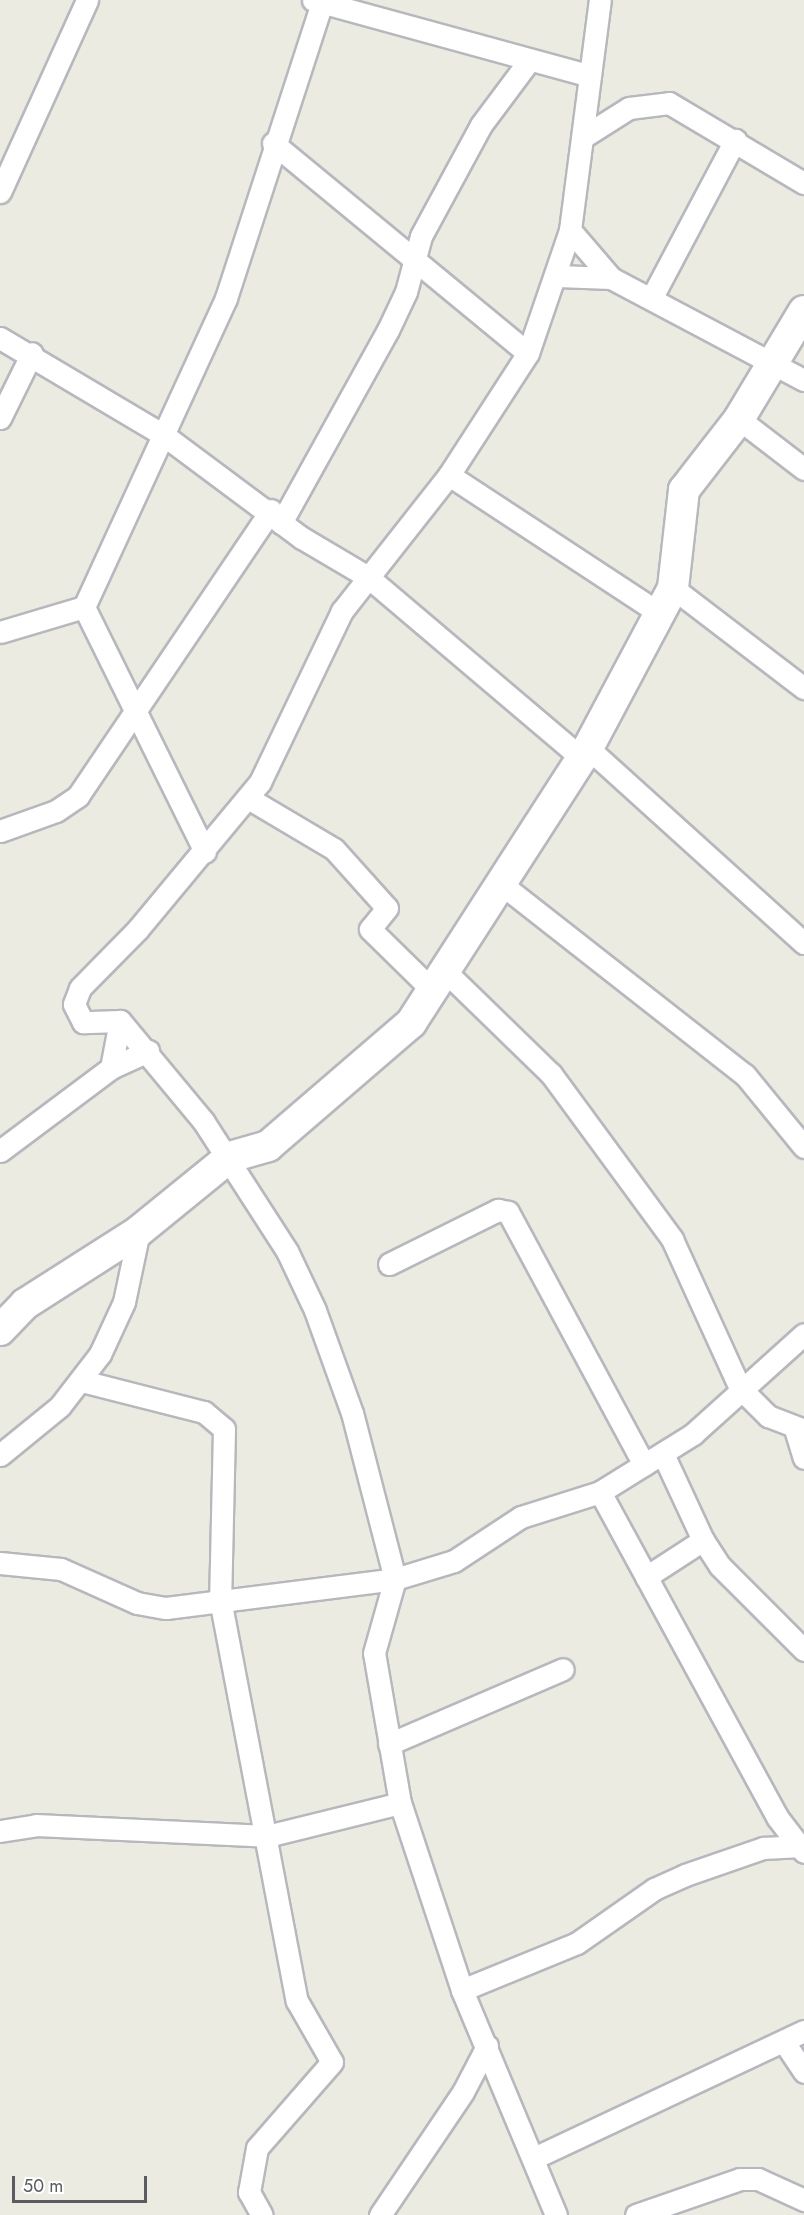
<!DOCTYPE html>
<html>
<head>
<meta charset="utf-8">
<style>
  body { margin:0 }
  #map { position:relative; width:804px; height:2215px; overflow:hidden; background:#ecebe1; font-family:Jost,sans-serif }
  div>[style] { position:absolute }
  .roads { filter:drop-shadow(2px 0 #b7b8bd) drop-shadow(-2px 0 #b7b8bd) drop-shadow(0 2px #b7b8bd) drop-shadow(0 -2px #b7b8bd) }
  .street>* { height:21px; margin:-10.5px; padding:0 10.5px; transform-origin:10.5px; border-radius:10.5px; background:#fff }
  .secondary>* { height:30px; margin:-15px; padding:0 15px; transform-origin:15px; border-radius:15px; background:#fff }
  span { translate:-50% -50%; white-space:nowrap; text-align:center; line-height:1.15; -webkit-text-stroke:4.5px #fff; paint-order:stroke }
  .scale { position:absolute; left:12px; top:2176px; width:135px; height:27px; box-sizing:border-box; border:3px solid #5a5c61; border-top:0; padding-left:8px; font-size:18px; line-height:21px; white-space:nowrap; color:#5a5c61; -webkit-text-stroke:4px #fff; paint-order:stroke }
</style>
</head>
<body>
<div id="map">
  <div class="roads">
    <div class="street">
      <div style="left:313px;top:0;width:287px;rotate:15.3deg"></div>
      <div style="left:583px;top:137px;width:54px;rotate:-32.2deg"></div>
      <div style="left:629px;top:108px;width:40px;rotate:-7.1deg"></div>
      <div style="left:669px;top:103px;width:157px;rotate:30.7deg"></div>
      <div style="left:273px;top:143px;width:330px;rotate:39.5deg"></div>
      <div style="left:0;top:192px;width:211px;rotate:-65.6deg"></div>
      <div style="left:570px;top:230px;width:63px;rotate:49.5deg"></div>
      <div style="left:557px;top:276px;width:54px;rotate:2.1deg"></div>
      <div style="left:611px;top:278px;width:218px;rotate:27.9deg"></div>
      <div style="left:652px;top:297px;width:178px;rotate:-62.1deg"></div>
      <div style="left:0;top:338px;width:192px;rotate:30.7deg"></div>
      <div style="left:165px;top:436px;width:171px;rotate:36.7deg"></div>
      <div style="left:302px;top:538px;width:77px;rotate:30.6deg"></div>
      <div style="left:368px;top:577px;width:278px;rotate:40.3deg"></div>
      <div style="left:0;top:418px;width:72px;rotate:-63.8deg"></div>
      <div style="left:739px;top:419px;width:82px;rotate:37.6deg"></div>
      <div style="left:449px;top:475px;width:251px;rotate:33.3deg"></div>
      <div style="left:281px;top:523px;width:221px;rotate:-61deg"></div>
      <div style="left:388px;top:330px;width:42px;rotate:-64.7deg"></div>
      <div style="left:406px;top:292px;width:58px;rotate:-75deg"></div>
      <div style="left:421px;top:236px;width:126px;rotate:-61.6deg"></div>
      <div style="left:481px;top:125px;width:79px;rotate:-53.3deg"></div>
      <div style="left:673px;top:588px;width:165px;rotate:37.4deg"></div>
      <div style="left:84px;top:607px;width:273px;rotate:63.7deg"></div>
      <div style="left:0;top:632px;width:88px;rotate:-16.6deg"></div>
      <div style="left:84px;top:607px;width:340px;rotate:-65.3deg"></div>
      <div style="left:226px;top:298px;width:313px;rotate:-72deg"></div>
      <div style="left:588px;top:748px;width:291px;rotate:42.1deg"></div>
      <div style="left:248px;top:798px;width:100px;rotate:30.7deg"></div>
      <div style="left:334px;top:849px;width:79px;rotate:48.1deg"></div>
      <div style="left:387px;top:908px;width:27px;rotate:129deg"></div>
      <div style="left:370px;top:929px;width:88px;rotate:44.5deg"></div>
      <div style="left:0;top:831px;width:59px;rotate:-19.7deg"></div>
      <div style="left:56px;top:811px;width:27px;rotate:-34deg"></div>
      <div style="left:78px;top:796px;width:345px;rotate:-56deg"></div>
      <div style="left:500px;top:883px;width:311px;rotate:38.1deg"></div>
      <div style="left:745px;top:1075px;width:93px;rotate:50.7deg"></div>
      <div style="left:445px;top:971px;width:148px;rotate:44.2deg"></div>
      <div style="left:551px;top:1074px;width:205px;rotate:53.7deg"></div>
      <div style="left:672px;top:1239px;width:164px;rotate:65.5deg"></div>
      <div style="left:740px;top:1388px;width:40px;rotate:45deg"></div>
      <div style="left:768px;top:1416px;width:39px;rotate:21deg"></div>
      <div style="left:111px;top:1068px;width:48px;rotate:-79.2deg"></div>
      <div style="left:0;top:1151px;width:139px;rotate:-36.8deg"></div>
      <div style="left:111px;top:1068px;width:41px;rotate:-24.7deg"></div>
      <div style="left:389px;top:1264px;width:122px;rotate:-26.4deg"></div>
      <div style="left:498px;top:1210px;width:10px;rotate:11deg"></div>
      <div style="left:508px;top:1212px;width:287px;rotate:61.7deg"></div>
      <div style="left:82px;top:1381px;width:126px;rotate:14.3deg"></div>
      <div style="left:204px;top:1412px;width:26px;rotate:40deg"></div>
      <div style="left:224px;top:1429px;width:170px;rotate:91.3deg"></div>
      <div style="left:220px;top:1599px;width:409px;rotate:79.2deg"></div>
      <div style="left:297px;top:2001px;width:70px;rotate:60.2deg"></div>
      <div style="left:332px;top:2062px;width:114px;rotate:131.1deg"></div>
      <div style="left:257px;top:2148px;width:45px;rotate:100.3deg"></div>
      <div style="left:249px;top:2192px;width:26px;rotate:61deg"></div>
      <div style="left:795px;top:1429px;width:30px;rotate:73deg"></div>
      <div style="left:663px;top:1454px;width:95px;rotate:65.1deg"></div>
      <div style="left:703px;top:1540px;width:31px;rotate:57deg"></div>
      <div style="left:720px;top:1566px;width:119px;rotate:45deg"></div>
      <div style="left:0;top:1455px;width:77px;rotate:-39.2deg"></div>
      <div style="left:60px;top:1406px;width:66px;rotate:-52.4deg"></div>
      <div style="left:100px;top:1354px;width:57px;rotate:-65.2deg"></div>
      <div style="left:124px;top:1302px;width:73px;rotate:-78.1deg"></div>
      <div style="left:600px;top:1492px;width:370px;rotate:61.4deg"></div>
      <div style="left:777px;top:1817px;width:44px;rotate:52.4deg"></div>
      <div style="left:0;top:1563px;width:61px;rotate:5.6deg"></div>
      <div style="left:61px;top:1569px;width:83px;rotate:24.1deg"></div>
      <div style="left:137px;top:1603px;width:29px;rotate:10deg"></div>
      <div style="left:166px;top:1608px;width:231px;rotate:-7.2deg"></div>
      <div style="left:395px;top:1579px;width:62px;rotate:-17deg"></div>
      <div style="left:454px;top:1561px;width:80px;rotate:-33.3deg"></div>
      <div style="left:521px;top:1517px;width:83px;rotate:-17.6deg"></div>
      <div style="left:600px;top:1492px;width:110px;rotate:-31.9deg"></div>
      <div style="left:693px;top:1434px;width:149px;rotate:-42deg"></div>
      <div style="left:646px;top:1577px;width:68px;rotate:-33deg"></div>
      <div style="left:389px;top:1744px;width:189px;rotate:-23.3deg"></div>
      <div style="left:0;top:1831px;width:36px;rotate:-9deg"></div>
      <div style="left:36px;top:1825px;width:231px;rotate:2.7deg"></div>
      <div style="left:267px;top:1836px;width:137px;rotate:-13.9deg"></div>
      <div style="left:462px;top:1990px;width:124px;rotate:-22.2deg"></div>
      <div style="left:577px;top:1943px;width:94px;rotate:-35deg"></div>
      <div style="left:654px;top:1889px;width:34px;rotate:-24deg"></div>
      <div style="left:685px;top:1875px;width:83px;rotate:-19.1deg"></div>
      <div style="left:763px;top:1848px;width:34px;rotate:-3deg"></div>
      <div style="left:784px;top:2042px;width:36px;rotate:56deg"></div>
      <div style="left:536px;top:2157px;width:296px;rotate:-25.2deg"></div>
      <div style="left:380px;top:2215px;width:148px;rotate:-56deg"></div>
      <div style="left:463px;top:2092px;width:52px;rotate:-62.4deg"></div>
      <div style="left:556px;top:2215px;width:244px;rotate:-112.7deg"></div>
      <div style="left:462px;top:1990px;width:197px;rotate:-108.3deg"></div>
      <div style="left:400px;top:1803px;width:152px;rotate:-99.8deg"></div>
      <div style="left:374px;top:1653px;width:77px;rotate:-74.2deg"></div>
      <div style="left:395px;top:1579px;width:171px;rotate:-104.5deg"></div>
      <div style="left:352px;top:1413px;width:109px;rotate:-109.8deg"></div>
      <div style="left:315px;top:1310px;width:65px;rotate:-115.4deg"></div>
      <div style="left:287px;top:1251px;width:153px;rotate:-122.8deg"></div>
      <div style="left:204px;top:1122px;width:131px;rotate:-129.7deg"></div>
      <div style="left:120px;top:1021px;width:37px;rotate:178deg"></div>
      <div style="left:83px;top:1022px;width:20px;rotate:-117deg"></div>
      <div style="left:74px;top:1004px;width:17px;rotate:-69deg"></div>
      <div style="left:80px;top:988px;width:83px;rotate:-45.5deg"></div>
      <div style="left:138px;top:929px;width:191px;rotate:-50.3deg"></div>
      <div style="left:260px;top:782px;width:190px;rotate:-64.4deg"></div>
      <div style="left:342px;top:611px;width:173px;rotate:-51.8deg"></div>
      <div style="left:449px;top:475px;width:145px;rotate:-57.1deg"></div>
      <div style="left:528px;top:353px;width:130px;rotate:-71.1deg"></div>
      <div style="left:570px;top:230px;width:232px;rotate:-82.6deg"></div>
      <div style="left:636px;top:2215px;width:110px;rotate:-19.1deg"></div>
      <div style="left:740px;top:2179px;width:18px"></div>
      <div style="left:758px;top:2179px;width:51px;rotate:24.5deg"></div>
    </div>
    <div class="secondary">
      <div style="left:0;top:1330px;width:36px;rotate:-46deg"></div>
      <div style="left:25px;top:1304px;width:135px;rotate:-32.6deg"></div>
      <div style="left:139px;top:1231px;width:117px;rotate:-39.1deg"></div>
      <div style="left:230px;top:1157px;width:40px;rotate:-16deg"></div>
      <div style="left:268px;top:1146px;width:189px;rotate:-40.7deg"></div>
      <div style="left:411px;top:1023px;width:327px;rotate:-57.2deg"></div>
      <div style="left:588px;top:748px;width:181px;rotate:-62deg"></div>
      <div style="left:673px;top:588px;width:99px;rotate:-83.6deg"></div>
      <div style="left:684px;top:490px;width:90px;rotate:-52.2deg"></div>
      <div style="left:739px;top:419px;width:126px;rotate:-59deg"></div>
    </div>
  </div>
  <div class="scale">50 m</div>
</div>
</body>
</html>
